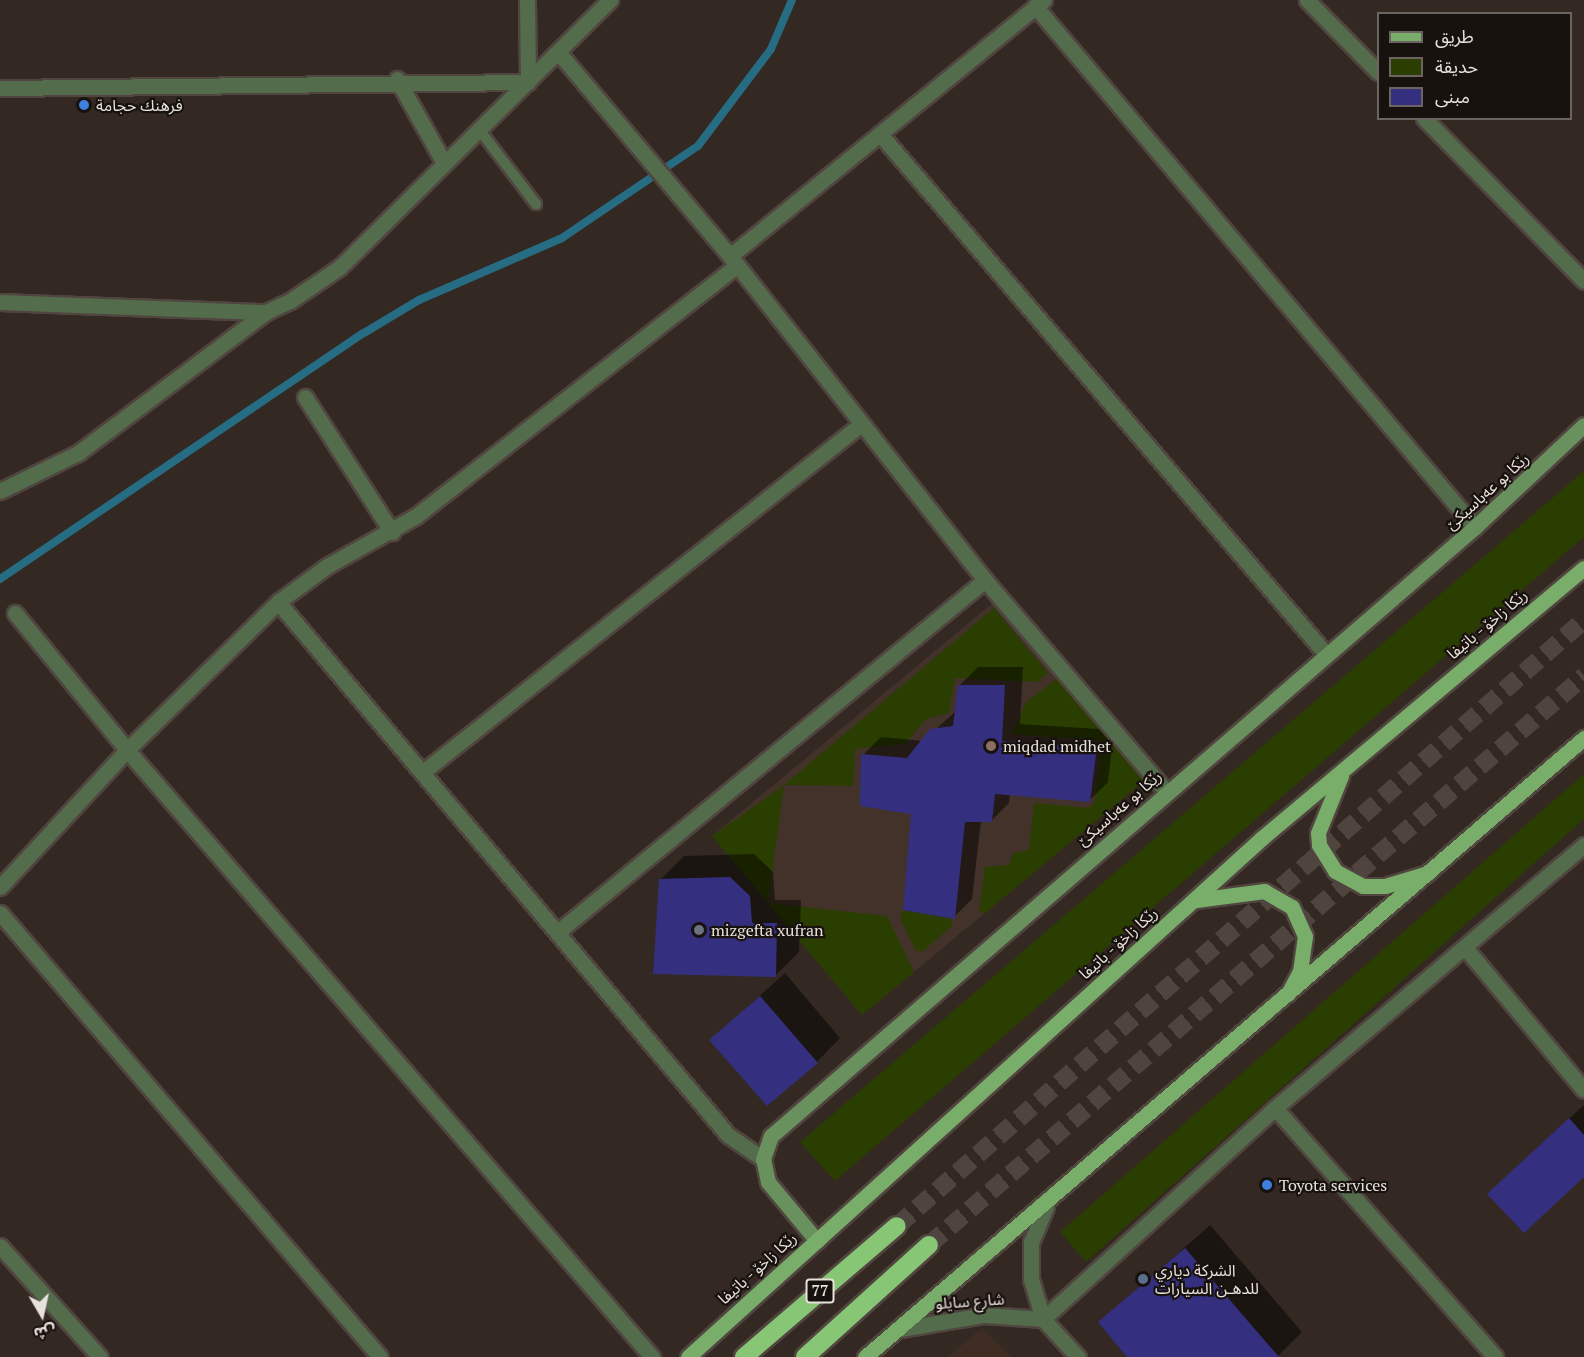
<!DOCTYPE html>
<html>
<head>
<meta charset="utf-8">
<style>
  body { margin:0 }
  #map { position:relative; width:1584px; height:1357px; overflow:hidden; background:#342822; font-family:"PT Serif","Noto Sans Arabic",serif }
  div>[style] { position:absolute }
  .built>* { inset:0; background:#3f2d23 }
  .education>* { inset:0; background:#43322a }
  .green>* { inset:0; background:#2b3e01 }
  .shadow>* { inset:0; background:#0007 }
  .stream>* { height:8px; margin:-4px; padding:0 4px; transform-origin:4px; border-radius:4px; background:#266c83 }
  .building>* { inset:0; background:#34307f }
  .highway-tunnel>* { height:18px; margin-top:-9px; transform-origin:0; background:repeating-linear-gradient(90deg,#4f443e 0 18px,transparent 0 27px) }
  .roads { filter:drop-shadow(2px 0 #514540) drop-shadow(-2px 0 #514540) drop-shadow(0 2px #514540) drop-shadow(0 -2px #514540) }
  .lane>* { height:10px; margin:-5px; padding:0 5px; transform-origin:5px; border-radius:5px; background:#536c4c }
  .street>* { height:15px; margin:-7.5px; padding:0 7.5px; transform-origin:7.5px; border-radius:7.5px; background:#536c4c }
  .secondary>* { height:15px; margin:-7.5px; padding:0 7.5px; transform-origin:7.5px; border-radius:7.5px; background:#69915d }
  .primary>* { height:15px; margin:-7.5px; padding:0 7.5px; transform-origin:7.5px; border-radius:7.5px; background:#79ad6a }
  .highway>* { height:18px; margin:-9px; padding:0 9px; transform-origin:9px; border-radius:9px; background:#87c675 }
  .dots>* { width:16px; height:16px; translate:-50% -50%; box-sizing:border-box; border:3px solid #18120f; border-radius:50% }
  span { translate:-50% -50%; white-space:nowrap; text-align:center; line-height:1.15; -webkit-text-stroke:4.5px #18120f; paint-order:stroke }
  .shield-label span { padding:2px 4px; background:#18120f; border:2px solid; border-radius:4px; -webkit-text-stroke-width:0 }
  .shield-label { font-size:15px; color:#e8e0db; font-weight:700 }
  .poi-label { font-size:16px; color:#e8e0db }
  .left { translate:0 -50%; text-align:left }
  .street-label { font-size:16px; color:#e8e0db }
  .legend { position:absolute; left:1377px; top:12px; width:195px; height:108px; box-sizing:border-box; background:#18120f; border:2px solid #6b6461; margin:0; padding:8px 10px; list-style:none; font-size:18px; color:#e8e0db }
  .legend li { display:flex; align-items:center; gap:12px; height:30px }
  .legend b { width:30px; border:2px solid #6b6461 }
  .north { position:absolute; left:12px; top:1285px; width:60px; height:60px; -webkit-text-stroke:4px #18120f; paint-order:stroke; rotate:171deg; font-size:16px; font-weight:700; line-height:24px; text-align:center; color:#e8e0db }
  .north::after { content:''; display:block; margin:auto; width:21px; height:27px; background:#e8e0db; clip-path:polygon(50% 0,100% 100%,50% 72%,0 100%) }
</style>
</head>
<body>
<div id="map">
  <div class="built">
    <div style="clip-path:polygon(982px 1328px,1011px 1357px,947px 1357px)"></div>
  </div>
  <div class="education">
    <div style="clip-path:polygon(994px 602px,1144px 781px,862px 1015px,712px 836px)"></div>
  </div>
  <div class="green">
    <div style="clip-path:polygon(1584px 471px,1584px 537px,835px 1181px,800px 1142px)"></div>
    <div style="clip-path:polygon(994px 608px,1048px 673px,1037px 682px,955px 678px,949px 713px,926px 719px,905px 744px,855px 749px,853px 786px,784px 785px,768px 903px,887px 916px,914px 972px,862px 1015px,712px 836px,784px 785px)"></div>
    <div style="clip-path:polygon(1058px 678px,1144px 781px,984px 914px,979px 911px,985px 867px,1009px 865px,1013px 853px,1029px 850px,1034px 803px,1088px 808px,1094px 804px,1103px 741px,1012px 734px,1026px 702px)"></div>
    <div style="clip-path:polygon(1584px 774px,1584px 819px,1086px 1262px,1060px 1232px)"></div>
    <div style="clip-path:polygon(903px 910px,951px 918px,952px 926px,923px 951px,916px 951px,900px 918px)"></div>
  </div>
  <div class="shadow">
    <div style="clip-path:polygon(978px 667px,1023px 667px,1020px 724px,1114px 730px,1108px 782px,1090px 800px,1010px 794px,1009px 803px,991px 821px,981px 821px,972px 899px,954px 917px,913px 813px,863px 755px,881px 737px,923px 741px,957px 710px,960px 685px)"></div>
    <div style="clip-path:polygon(754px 854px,773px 872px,775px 900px,801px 900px,799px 952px,775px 976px,660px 880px,684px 856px)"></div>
    <div style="clip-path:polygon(785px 973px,840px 1038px,817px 1062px,711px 1040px)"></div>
    <div style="clip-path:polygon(1584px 1105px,1584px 1175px,1507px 1176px)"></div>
    <div style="clip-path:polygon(1210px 1225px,1302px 1332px,1277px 1357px,1129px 1357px,1100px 1323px)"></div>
  </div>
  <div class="stream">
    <div style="left:0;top:579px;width:439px;rotate:-34.1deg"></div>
    <div style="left:364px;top:333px;width:64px;rotate:-31deg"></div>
    <div style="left:419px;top:300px;width:156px;rotate:-23.4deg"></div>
    <div style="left:562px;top:238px;width:164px;rotate:-34.1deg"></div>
    <div style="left:698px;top:146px;width:121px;rotate:-53deg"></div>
    <div style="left:771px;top:49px;width:53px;rotate:-66.8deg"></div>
  </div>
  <div class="building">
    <div style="clip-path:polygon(958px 685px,1005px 685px,1002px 741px,1097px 747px,1090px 802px,995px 794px,992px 822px,965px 822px,955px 919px,903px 910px,911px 814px,860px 806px,861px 754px,907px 758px,930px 729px,953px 726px)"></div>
    <div style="clip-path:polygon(730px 877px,750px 896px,752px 923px,777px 923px,776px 977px,653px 974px,659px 879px)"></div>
    <div style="clip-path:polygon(760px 996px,818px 1063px,767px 1106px,709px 1040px)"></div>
    <div style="clip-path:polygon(1569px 1118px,1584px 1135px,1584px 1177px,1524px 1233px,1487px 1194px)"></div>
    <div style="clip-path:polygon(1185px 1248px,1279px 1357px,1127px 1357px,1098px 1322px)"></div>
  </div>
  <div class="highway-tunnel">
    <div style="left:897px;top:1226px;width:916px;rotate:-41.42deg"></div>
    <div style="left:929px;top:1245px;width:868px;rotate:-40.98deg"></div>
  </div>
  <div class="roads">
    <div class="lane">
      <div style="left:478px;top:128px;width:96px;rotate:52.7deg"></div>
    </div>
    <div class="street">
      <div style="left:527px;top:0;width:82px;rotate:89.3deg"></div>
      <div style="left:1307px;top:0;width:101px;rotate:45.4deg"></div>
      <div style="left:1035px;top:6px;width:682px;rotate:49.82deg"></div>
      <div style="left:559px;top:53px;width:265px;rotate:49.9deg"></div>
      <div style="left:730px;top:256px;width:412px;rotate:51.8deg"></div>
      <div style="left:985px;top:580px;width:278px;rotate:49.4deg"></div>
      <div style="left:397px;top:79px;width:94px;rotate:60.7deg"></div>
      <div style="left:0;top:88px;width:528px;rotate:-0.65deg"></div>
      <div style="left:1424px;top:118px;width:228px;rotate:45.5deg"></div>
      <div style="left:880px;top:134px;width:685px;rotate:49.38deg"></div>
      <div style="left:730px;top:256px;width:405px;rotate:-39.2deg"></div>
      <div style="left:0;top:302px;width:266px;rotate:2.2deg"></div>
      <div style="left:266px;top:312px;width:26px;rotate:-25deg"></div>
      <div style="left:290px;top:301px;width:60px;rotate:-34.2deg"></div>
      <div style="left:340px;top:267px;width:380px;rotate:-44.7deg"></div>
      <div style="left:305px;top:397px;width:161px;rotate:57.2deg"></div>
      <div style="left:0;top:491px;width:87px;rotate:-26deg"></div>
      <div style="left:78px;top:453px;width:235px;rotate:-36.9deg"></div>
      <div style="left:278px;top:602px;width:698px;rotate:49.83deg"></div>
      <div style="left:728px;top:1135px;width:42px;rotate:34.4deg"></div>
      <div style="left:15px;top:613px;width:177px;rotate:50.7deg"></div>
      <div style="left:127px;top:750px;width:803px;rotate:49.14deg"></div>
      <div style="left:424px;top:771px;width:558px;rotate:-38.45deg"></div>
      <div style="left:0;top:887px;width:187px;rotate:-47.2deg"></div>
      <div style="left:127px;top:750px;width:211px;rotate:-44.4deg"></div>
      <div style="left:278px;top:602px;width:61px;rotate:-36.3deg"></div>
      <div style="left:327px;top:566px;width:102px;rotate:-29.3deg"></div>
      <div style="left:416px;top:516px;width:407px;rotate:-38deg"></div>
      <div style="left:0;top:913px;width:584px;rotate:49.44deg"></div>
      <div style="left:559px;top:931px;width:552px;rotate:-39.49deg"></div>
      <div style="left:1467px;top:950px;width:182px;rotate:50.1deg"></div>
      <div style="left:1275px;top:1108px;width:332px;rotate:48.5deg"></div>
      <div style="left:1046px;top:1207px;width:38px;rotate:113deg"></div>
      <div style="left:1031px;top:1242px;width:37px;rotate:90deg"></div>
      <div style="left:1031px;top:1279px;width:42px;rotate:73.3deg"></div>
      <div style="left:1043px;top:1319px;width:52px;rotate:47.4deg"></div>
      <div style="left:0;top:1246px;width:149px;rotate:48deg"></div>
      <div style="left:1043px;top:1319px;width:314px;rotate:-42.3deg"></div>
      <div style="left:1275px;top:1108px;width:406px;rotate:-40.4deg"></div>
      <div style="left:900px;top:1329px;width:86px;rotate:-9.4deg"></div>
      <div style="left:985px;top:1315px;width:58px;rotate:3.9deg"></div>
    </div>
    <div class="secondary">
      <div style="left:817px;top:1241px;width:77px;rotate:-129.7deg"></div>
      <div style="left:768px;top:1182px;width:24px;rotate:-102deg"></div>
      <div style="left:763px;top:1159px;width:24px;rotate:-71deg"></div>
      <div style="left:771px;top:1136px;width:931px;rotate:-40.86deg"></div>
      <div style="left:1475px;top:527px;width:149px;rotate:-43.1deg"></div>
    </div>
    <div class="primary">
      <div style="left:1341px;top:776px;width:61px;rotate:112deg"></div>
      <div style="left:1318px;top:833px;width:12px;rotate:85deg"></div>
      <div style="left:1319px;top:845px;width:31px;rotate:58deg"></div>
      <div style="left:1335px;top:871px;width:32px;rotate:28deg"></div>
      <div style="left:1363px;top:886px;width:22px"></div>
      <div style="left:1385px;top:886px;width:45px;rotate:-16.8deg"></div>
      <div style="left:1196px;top:900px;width:69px;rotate:-7.5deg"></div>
      <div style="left:1264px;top:891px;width:32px;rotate:30deg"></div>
      <div style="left:1292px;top:907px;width:32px;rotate:66deg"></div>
      <div style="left:1305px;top:936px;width:35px;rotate:98deg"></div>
      <div style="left:1300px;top:971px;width:26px;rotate:118deg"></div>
      <div style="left:688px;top:1357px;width:774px;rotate:-42.12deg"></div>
      <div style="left:1262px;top:838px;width:420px;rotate:-40deg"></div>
      <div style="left:865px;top:1357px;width:949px;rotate:-40.73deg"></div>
    </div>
    <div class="highway">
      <div style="left:744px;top:1357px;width:201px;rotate:-40.6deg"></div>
      <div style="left:805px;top:1357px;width:167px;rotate:-42.1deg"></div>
    </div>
  </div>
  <div class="dots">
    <div style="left:84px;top:105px;background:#3f7fe0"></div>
    <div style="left:991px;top:746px;background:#8d6e63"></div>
    <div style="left:699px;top:930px;background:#6b7280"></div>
    <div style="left:1267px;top:1185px;background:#3f7fe0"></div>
    <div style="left:1143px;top:1279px;background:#5c6f8a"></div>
  </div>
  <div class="shield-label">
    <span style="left:820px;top:1291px">77</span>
  </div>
  <div class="poi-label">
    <span class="left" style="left:96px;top:105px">فرهنك حجامة</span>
    <span class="left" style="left:1003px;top:746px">miqdad midhet</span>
    <span class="left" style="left:711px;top:930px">mizgefta xufran</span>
    <span class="left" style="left:1279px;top:1185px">Toyota services</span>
    <span class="left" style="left:1155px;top:1279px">الشركة دياري<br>للدهـن السيارات</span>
  </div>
  <div class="street-label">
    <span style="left:1487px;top:491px;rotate:-42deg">رێكا بو عه‌باسيكێ</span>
    <span style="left:1487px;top:624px;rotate:-40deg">رێکا زاخۆ - باتیفا</span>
    <span style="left:1119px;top:808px;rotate:-41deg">رێكا بو عه‌باسيكێ</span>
    <span style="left:1118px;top:943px;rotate:-42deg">رێکا زاخۆ - باتیفا</span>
    <span style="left:757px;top:1268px;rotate:-42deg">رێکا زاخۆ - باتیفا</span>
    <span style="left:970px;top:1301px;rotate:-4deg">شارع سايلو</span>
  </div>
  <ul class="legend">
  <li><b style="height:8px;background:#79ad6a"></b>طريق</li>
  <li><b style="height:16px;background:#2b3e01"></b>حديقة</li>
  <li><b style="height:16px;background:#34307f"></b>مبنى</li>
  </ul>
  <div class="north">ش</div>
</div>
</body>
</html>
